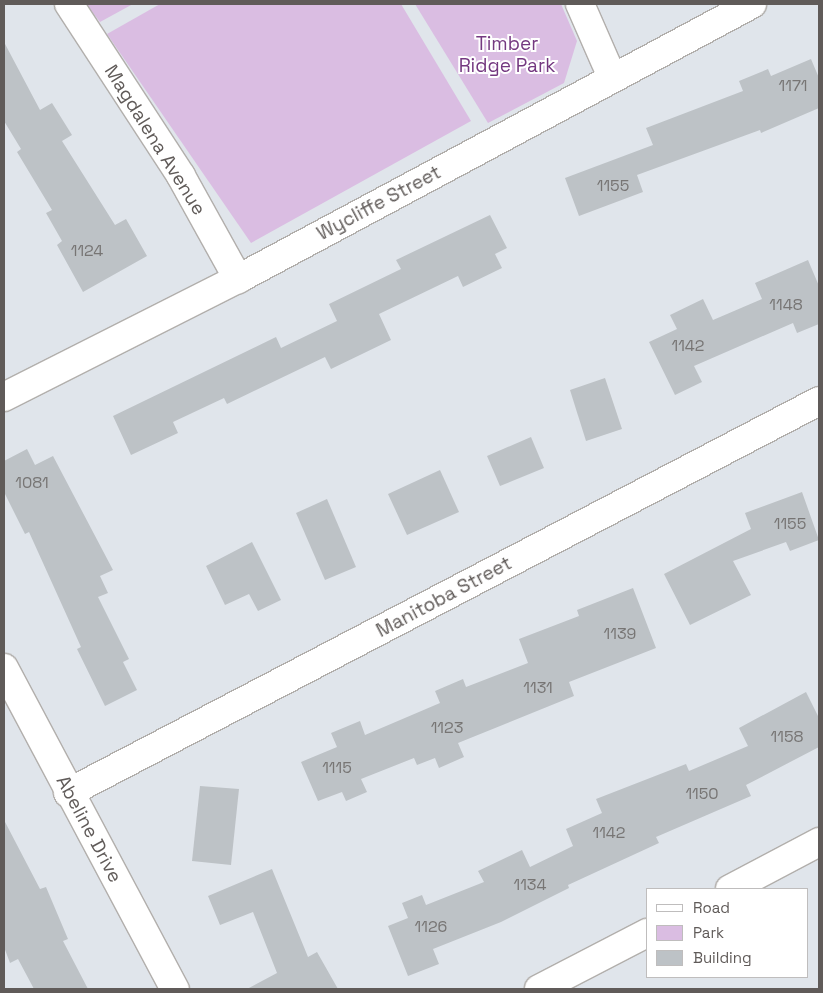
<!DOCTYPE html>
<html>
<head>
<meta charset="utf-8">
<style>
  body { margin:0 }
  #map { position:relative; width:823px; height:993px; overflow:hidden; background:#e0e5eb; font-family:"Space Grotesk",sans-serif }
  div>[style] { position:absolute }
  .green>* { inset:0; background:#dabde2 }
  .building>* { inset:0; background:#bdc2c6 }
  .roads { filter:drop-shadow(1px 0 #b2afac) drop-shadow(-1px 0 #b2afac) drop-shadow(0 1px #b2afac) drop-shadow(0 -1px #b2afac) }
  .street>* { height:28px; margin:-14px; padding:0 14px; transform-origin:14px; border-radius:14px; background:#fff }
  span { translate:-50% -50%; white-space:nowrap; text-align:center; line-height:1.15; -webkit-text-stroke:4px #fff; paint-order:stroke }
  .number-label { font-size:16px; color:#777574 }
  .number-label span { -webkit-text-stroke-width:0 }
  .park-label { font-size:19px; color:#743880 }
  .street-label { font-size:19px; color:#605b59 }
  .frame { position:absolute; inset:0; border:5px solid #605b59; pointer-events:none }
  .legend { position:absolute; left:646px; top:888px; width:162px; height:90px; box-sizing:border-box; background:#fff; border:1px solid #bfbdbd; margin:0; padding:6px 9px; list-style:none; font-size:15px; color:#605b59 }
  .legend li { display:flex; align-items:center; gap:10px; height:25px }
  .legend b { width:25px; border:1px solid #bfbdbd }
</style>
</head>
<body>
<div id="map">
  <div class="green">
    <div style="clip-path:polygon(86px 4px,133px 4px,100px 22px)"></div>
    <div style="clip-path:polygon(160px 4px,401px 4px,471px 121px,251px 243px,107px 34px)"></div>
    <div style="clip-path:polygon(415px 4px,561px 4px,577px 41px,564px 83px,488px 123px)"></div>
  </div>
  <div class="building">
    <div style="clip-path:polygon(4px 42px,40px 110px,52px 103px,72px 135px,62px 141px,115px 225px,126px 219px,147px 256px,83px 292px,57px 245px,62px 241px,46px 213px,52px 210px,17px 152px,21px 149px,4px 121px)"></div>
    <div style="clip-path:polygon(811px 59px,819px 78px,819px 108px,761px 133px,760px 130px,637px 175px,643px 192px,579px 216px,565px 178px,653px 145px,646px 128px,743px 91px,739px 81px,768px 69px,771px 76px)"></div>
    <div style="clip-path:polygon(490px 215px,507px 248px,495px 254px,502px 268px,463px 287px,458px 276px,379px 314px,391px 340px,331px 369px,325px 357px,227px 404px,224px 398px,173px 422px,178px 433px,131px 455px,113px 416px,276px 337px,281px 348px,337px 321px,329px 304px,401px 269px,396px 260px)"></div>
    <div style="clip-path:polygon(808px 260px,819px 286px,819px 324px,797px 333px,793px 323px,694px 366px,702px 382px,675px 395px,649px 342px,677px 329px,670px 315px,703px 299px,713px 320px,762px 299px,755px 283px)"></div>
    <div style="clip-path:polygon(605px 378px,622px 429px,586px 441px,570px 390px)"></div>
    <div style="clip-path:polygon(531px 437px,544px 468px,500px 486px,487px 456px)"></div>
    <div style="clip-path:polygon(27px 449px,35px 465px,53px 456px,113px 570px,100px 576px,108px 593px,98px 597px,129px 659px,123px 662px,137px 690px,105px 706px,77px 649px,81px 647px,29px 532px,25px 534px,4px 492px,4px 461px)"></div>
    <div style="clip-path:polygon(440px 470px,459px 512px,407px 535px,388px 494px)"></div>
    <div style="clip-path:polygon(802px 492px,819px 540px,790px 551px,786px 542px,733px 561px,751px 595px,690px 625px,664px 574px,751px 529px,745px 513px)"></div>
    <div style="clip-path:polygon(327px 499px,356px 567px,325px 580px,296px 513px)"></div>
    <div style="clip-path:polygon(252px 542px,281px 600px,258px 611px,249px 594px,225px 605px,206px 566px)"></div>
    <div style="clip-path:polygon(633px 588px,656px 648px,569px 682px,574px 696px,458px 743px,464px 757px,439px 768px,435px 758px,417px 765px,414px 758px,361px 779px,367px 792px,346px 801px,342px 792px,318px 801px,301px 762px,337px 747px,331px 733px,360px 721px,365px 735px,440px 703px,435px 691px,463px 679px,466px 687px,528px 663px,519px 639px,579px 616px,577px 610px)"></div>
    <div style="clip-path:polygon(806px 692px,819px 718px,819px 747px,746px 785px,751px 796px,656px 837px,659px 843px,568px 885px,569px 888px,501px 922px,433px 949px,439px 964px,408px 976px,388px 926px,408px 918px,402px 903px,422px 895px,426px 905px,484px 882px,478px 871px,522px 850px,530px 867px,573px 846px,566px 829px,602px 813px,596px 799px,686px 764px,689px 771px,748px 746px,739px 728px)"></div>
    <div style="clip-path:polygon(200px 786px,239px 789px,231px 865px,192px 861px)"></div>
    <div style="clip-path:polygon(4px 820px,40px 889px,46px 887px,68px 939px,63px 941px,88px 989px,34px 989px,18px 959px,10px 963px,4px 947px)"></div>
    <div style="clip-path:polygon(272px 869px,308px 957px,317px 952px,338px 989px,247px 989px,277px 973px,253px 912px,220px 925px,208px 896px)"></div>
  </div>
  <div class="roads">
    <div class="street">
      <div style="left:69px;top:4px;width:205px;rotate:56.9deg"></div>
      <div style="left:181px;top:176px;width:118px;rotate:61deg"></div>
      <div style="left:580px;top:4px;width:80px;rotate:66.3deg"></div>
      <div style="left:4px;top:397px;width:262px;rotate:-26.8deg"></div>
      <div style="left:238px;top:279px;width:583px;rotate:-28.15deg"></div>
      <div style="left:4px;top:668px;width:364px;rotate:62deg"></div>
      <div style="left:68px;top:793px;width:847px;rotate:-27.56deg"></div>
      <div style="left:730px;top:889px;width:101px;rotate:-27.8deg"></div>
      <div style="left:539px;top:989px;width:122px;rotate:-27.4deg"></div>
    </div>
  </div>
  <div class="number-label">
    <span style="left:793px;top:86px">1171</span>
    <span style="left:613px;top:186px">1155</span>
    <span style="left:87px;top:251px">1124</span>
    <span style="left:786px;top:305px">1148</span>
    <span style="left:688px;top:346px">1142</span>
    <span style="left:32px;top:483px">1081</span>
    <span style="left:790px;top:524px">1155</span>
    <span style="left:620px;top:634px">1139</span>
    <span style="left:538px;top:688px">1131</span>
    <span style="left:447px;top:728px">1123</span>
    <span style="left:787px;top:737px">1158</span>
    <span style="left:337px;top:768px">1115</span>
    <span style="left:702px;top:794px">1150</span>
    <span style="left:609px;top:833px">1142</span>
    <span style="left:530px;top:885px">1134</span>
    <span style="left:431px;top:927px">1126</span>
  </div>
  <div class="park-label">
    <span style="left:507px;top:55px">Timber<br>Ridge Park</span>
  </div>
  <div class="street-label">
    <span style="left:155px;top:140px;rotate:58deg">Magdalena Avenue</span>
    <span style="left:379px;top:203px;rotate:-28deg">Wycliffe Street</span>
    <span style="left:444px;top:597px;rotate:-28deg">Manitoba Street</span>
    <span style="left:89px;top:829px;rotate:62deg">Abeline Drive</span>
  </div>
  <div class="frame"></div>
  <ul class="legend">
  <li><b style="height:6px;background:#fff"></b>Road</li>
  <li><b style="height:14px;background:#dabde2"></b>Park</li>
  <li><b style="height:14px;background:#bdc2c6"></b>Building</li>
  </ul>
</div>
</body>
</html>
